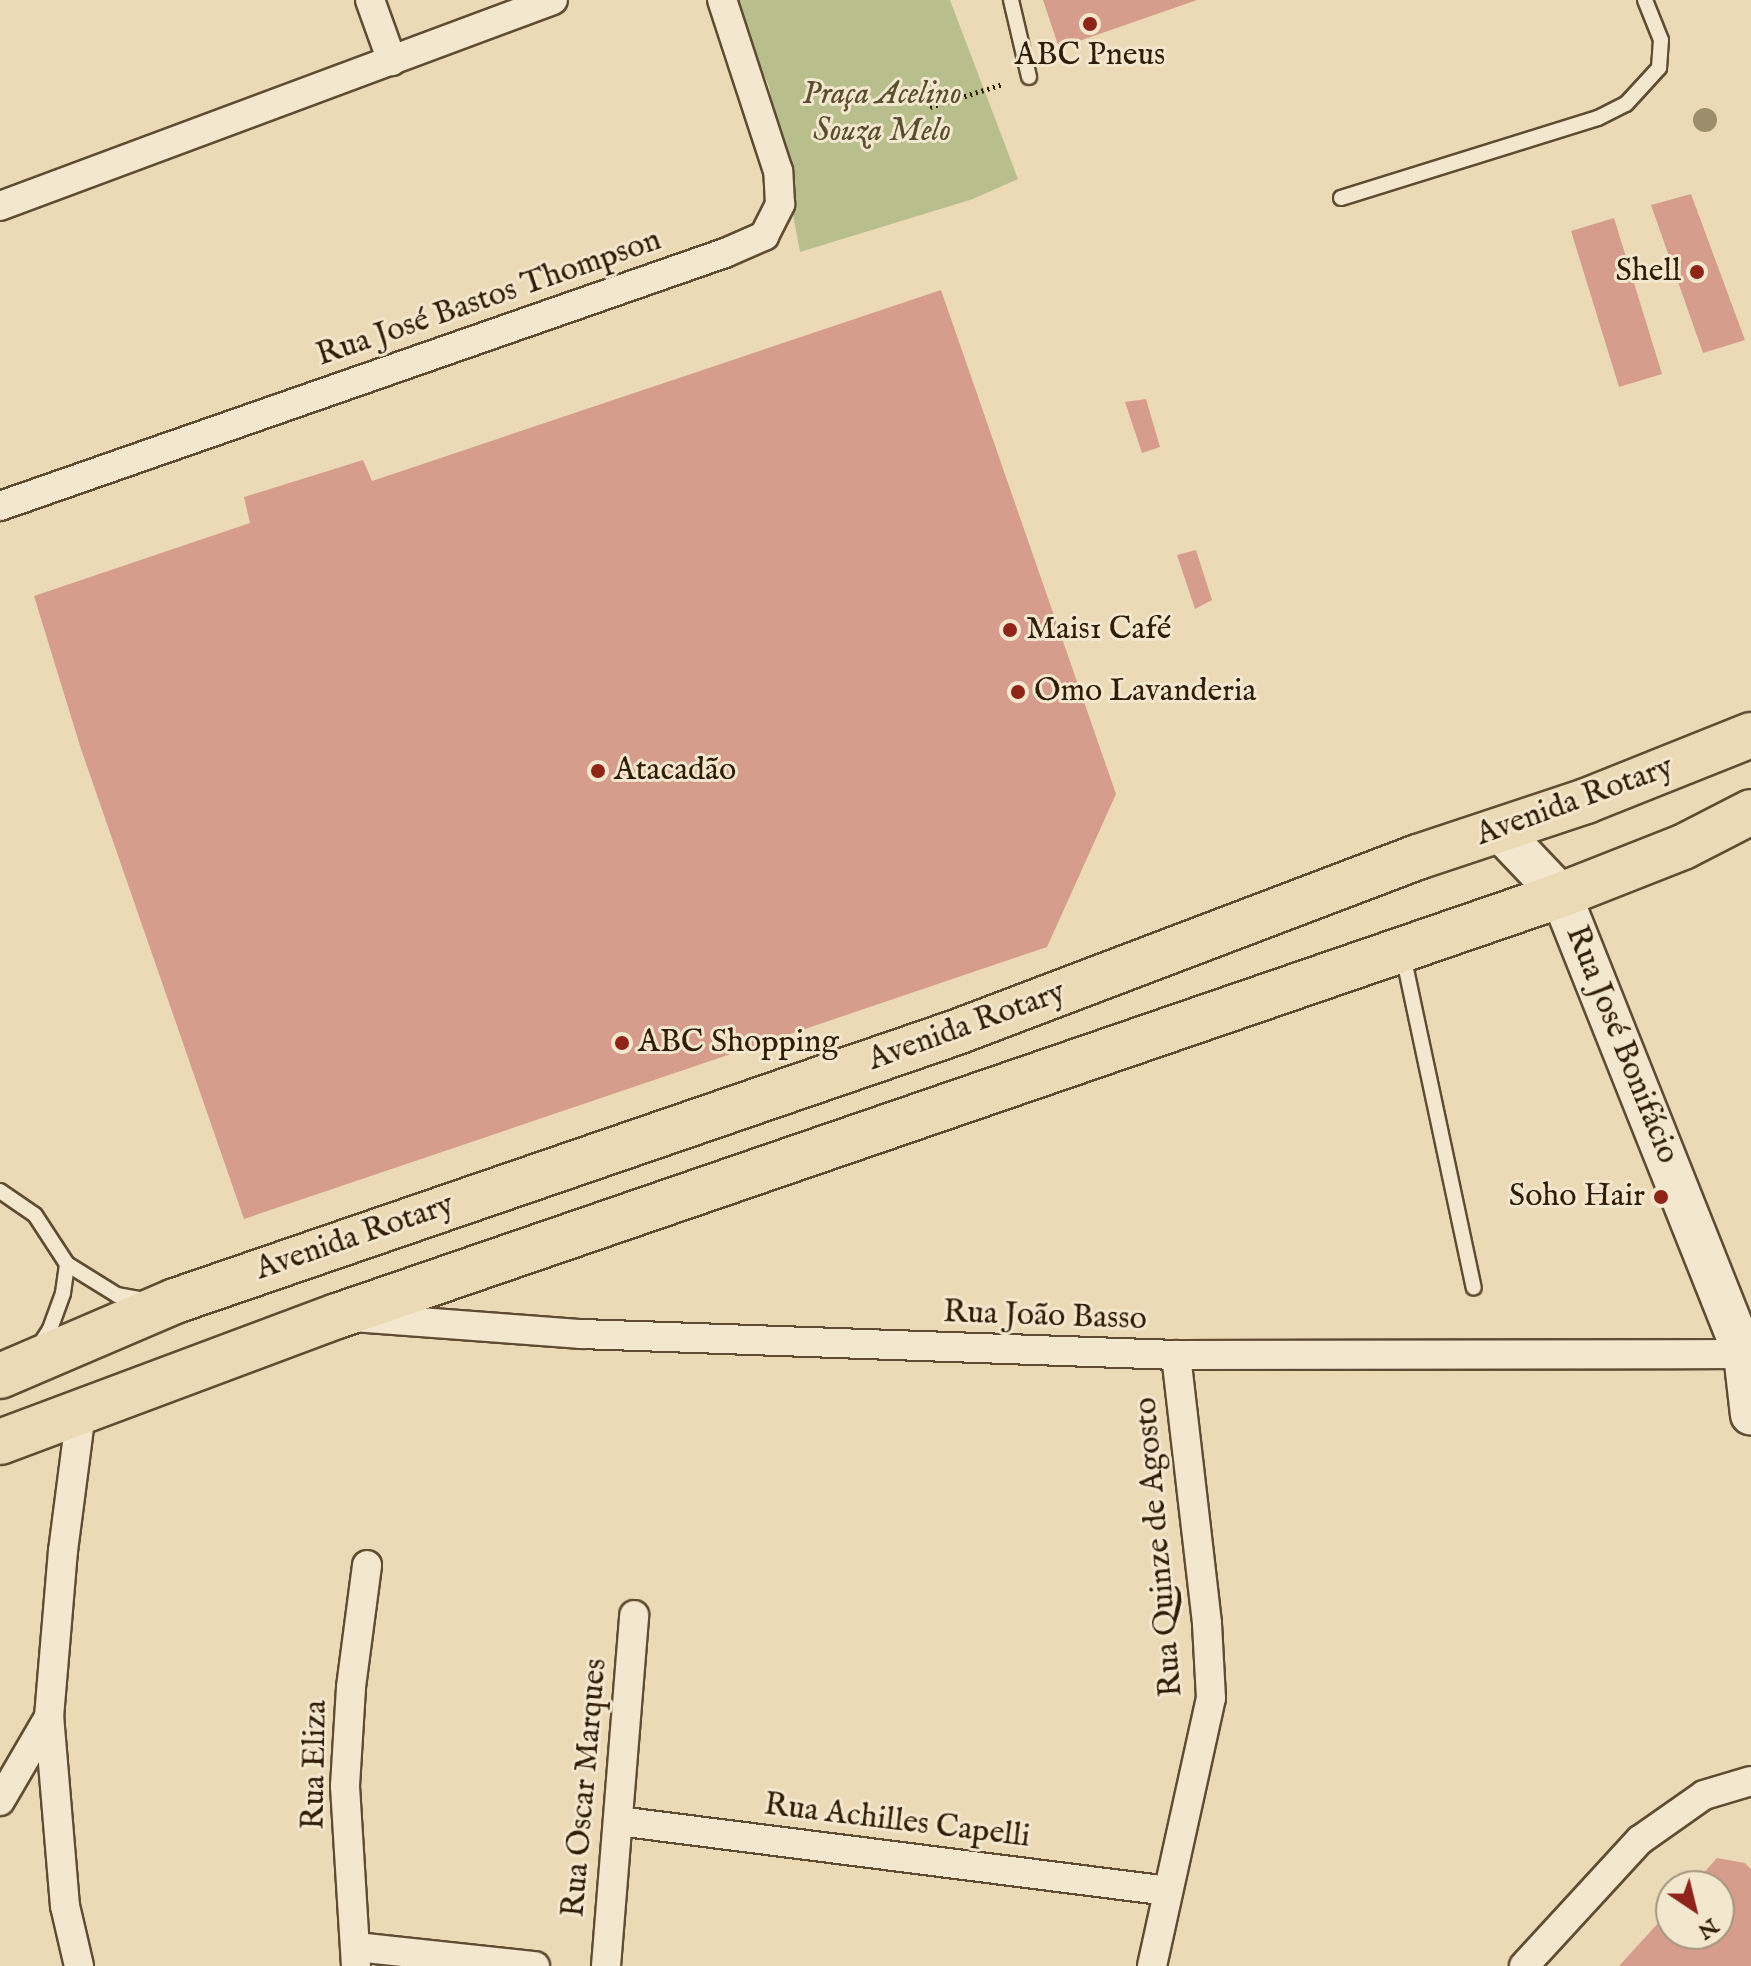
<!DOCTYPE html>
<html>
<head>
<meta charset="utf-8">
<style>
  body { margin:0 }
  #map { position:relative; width:1751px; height:1966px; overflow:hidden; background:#ecdab6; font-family:"IM FELL English",serif }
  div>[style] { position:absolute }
  .green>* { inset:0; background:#b8bf8d }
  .building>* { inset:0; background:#d69d8c }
  .path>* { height:5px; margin-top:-2.5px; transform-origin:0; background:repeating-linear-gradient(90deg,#311d06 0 2px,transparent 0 6px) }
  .roads { filter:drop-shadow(2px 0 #604c32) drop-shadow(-2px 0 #604c32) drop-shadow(0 2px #604c32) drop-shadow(0 -2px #604c32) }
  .lane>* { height:14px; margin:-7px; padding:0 7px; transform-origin:7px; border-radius:7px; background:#f3e7d0 }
  .street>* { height:28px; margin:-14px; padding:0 14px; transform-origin:14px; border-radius:14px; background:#f3e7d0 }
  .secondary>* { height:40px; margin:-20px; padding:0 20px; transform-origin:20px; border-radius:20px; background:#f3e7d0 }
  .primary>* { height:44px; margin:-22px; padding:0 22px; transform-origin:22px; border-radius:22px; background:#ecdab6 }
  .trees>* { width:24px; height:24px; margin:-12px; border-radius:50%; background:#9c8d6b }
  .dots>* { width:22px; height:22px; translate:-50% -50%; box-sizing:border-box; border:4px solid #f3e7d0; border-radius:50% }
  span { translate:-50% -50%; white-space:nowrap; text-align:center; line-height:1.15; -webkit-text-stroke:6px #f3e7d0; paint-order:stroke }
  .poi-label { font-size:32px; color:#311d06 }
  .right { translate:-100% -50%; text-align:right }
  .left { translate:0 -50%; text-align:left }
  .park-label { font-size:32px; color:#5a4e2e; font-style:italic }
  .street-label { font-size:32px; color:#311d06 }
  .north { position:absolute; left:1655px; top:1870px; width:80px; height:80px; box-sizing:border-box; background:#f3e7d0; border:2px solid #a5967f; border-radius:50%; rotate:145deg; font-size:22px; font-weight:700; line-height:32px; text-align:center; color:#311d06 }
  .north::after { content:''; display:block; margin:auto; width:28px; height:36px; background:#8f2418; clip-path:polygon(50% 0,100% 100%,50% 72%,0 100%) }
</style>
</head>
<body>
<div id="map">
  <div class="green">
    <div style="clip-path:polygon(732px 0,950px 0,1018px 179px,973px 199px,800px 252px,769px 86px)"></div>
  </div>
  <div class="building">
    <div style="clip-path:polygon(1043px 0,1197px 0,1059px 48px)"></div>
    <div style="clip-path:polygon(1691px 194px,1745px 340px,1703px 353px,1651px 205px)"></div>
    <div style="clip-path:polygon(1614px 218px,1662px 374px,1619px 387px,1571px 231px)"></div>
    <div style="clip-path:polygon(941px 290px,1116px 794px,1047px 947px,244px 1219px,81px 749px,34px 596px,250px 523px,244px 497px,363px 460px,372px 481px)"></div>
    <div style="clip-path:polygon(1146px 399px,1160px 447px,1142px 453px,1125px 402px)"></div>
    <div style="clip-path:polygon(1196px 550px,1212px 600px,1195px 609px,1177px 555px)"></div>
    <div style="clip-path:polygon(1717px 1858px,1745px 1863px,1751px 1869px,1751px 1966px,1619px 1966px,1671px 1909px,1671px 1934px,1719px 1934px,1719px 1886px,1692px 1886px)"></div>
  </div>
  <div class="path">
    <div style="left:930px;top:107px;width:77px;rotate:-17.5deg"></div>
  </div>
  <div class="roads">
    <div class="lane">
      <div style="left:1011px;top:0;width:79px;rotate:76.8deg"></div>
      <div style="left:1341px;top:198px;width:269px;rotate:-17.3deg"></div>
      <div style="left:1598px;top:118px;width:31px;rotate:-27deg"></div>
      <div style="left:1626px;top:104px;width:49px;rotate:-47.5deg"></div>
      <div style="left:1659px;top:68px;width:28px;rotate:-86deg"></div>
      <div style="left:1661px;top:40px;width:43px;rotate:-111.8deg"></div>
      <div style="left:1403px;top:955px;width:340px;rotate:78deg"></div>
      <div style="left:0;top:1191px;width:42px;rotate:34.4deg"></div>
      <div style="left:35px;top:1215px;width:59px;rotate:56.9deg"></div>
      <div style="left:67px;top:1264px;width:59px;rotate:31.8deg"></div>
      <div style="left:117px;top:1295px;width:29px;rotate:10deg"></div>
      <div style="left:39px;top:1346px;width:20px;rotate:-57deg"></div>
      <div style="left:50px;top:1329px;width:38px;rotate:-70deg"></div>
      <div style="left:63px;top:1293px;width:29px;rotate:-82deg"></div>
    </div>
    <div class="street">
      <div style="left:370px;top:0;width:65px;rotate:70.2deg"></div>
      <div style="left:0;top:206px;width:590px;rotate:-20.43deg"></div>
      <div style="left:0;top:506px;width:768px;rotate:-19.24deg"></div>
      <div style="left:725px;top:253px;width:43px;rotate:-23.6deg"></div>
      <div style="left:764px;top:236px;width:36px;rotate:-63deg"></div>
      <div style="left:780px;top:204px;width:33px;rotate:-93deg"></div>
      <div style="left:778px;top:171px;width:180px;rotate:-108.1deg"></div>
      <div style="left:354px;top:1317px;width:228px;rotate:4.3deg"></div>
      <div style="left:581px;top:1334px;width:595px;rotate:2.02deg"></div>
      <div style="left:1176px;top:1355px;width:568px;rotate:-0.1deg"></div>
      <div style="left:1744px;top:1354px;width:8px;rotate:-30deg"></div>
      <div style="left:0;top:1801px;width:97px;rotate:-59.7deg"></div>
      <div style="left:618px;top:1821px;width:554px;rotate:7.25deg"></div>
      <div style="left:356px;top:1947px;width:180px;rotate:6.1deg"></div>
      <div style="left:79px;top:1966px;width:62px;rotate:-103.1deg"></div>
      <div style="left:65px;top:1906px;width:190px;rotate:-94.8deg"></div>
      <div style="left:49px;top:1717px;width:167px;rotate:-85.2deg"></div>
      <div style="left:63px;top:1551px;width:139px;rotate:-82.6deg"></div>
      <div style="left:356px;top:1966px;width:180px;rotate:-93.5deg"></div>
      <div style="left:345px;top:1786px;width:99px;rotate:-86.5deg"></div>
      <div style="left:351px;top:1687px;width:123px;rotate:-82.5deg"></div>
      <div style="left:606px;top:1966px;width:352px;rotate:-85.4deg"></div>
      <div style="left:1152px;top:1966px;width:274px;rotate:-77.6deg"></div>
      <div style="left:1211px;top:1698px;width:75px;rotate:-93.1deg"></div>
      <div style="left:1207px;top:1623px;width:270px;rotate:-96.6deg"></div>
      <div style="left:1524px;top:1966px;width:171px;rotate:-47.4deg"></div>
      <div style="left:1640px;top:1840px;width:78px;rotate:-35.1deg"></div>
      <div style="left:1704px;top:1795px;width:49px;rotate:-16.6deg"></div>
    </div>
    <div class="secondary">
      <div style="left:1500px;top:831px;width:88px;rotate:46.4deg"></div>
      <div style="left:1561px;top:895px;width:494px;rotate:68.3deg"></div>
      <div style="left:1744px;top:1354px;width:61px;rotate:83.5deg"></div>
    </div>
    <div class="primary">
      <div style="left:0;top:1376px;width:190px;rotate:-23.2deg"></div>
      <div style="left:175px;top:1301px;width:827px;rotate:-18.98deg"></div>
      <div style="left:957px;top:1032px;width:493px;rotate:-20.8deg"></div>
      <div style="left:1418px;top:857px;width:177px;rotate:-18.4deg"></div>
      <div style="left:1586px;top:801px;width:178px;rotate:-21.8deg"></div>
      <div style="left:0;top:1442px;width:360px;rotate:-20.5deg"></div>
      <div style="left:337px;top:1316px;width:1294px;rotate:-18.98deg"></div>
      <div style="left:1561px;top:895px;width:131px;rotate:-21.5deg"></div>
      <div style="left:1683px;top:847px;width:76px;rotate:-27.2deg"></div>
    </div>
  </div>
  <div class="trees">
    <div style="left:1705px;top:120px"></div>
  </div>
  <div class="dots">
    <div style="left:1090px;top:24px;background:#8f2418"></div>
    <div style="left:1697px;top:272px;background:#8f2418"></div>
    <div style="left:1010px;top:630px;background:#8f2418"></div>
    <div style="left:1018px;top:692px;background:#8f2418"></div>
    <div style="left:598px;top:771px;background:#8f2418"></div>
    <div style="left:622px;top:1043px;background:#8f2418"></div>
    <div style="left:1661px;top:1197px;background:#8f2418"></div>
  </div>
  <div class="poi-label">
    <span style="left:1090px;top:56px">ABC Pneus</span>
    <span class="right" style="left:1681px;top:272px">Shell</span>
    <span class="left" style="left:1026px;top:630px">Mais1 Café</span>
    <span class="left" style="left:1034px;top:692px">Omo Lavanderia</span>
    <span class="left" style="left:614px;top:771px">Atacadão</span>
    <span class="left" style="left:638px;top:1043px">ABC Shopping</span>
    <span class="right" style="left:1645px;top:1197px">Soho Hair</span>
  </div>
  <div class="park-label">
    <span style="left:882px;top:114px">Praça Acelino<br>Souza Melo</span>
  </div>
  <div class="street-label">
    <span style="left:489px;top:299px;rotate:-19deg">Rua José Bastos Thompson</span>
    <span style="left:1575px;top:802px;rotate:-20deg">Avenida Rotary</span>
    <span style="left:967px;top:1027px;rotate:-20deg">Avenida Rotary</span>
    <span style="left:1621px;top:1045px;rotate:68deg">Rua José Bonifácio</span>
    <span style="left:355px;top:1238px;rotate:-19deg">Avenida Rotary</span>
    <span style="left:1045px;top:1317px;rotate:2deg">Rua João Basso</span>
    <span style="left:1160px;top:1547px;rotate:-95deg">Rua Quinze de Agosto</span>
    <span style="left:316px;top:1765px;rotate:-89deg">Rua Eliza</span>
    <span style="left:586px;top:1788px;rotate:-85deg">Rua Oscar Marques</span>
    <span style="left:897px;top:1822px;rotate:7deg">Rua Achilles Capelli</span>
  </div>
  <div class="north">N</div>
</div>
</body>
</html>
